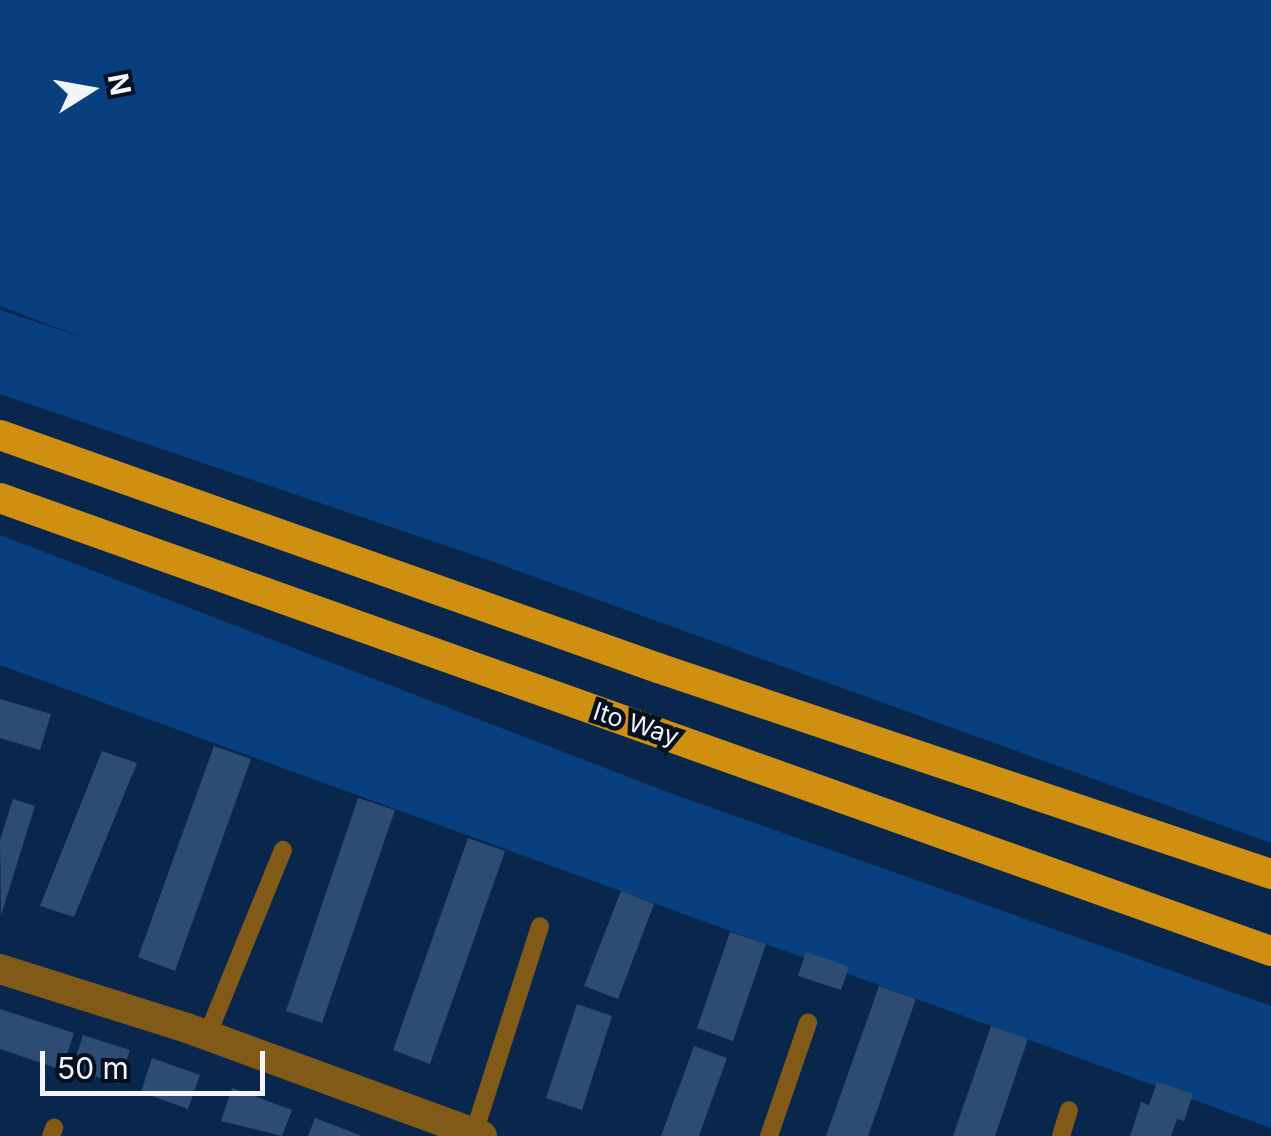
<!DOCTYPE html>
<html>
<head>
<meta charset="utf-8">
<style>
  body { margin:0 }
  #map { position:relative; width:1271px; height:1136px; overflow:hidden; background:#09274d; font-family:Inter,sans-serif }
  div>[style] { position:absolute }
  .green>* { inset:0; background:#08407f }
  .building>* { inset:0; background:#2d4c74 }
  .lane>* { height:18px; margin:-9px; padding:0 9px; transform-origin:9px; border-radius:9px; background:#815a17 }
  .street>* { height:30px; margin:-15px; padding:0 15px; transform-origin:15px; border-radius:15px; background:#815a17 }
  .primary>* { height:30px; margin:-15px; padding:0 15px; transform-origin:15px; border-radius:15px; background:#cf8f11 }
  span { translate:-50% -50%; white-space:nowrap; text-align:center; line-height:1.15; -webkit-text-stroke:9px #051121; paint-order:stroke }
  .street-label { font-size:25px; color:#f1f5fa }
  .north { position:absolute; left:40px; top:40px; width:100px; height:100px; -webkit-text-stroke:8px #051121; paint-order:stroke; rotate:79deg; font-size:28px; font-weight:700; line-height:40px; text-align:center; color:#f1f5fa }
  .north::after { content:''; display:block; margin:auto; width:35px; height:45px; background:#f1f5fa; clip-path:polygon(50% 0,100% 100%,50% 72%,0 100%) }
  .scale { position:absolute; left:40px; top:1051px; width:225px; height:45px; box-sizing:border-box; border:5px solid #f1f5fa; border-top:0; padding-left:12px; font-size:30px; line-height:35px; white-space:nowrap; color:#f1f5fa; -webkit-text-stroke:8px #051121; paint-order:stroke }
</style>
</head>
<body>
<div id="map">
  <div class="green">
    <div style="clip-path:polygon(0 0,1271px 0,1271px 843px,491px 561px,0 394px,0 310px,87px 339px,0 306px)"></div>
    <div style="clip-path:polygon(0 535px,670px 793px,1271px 1006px,1271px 1128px,0 665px)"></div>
  </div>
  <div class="building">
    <div style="clip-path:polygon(0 699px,51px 714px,40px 750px,0 738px)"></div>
    <div style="clip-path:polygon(214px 746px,251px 759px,175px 971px,138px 957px)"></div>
    <div style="clip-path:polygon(102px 751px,137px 763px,74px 917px,40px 906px)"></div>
    <div style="clip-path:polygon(358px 798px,395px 810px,322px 1023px,286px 1011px)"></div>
    <div style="clip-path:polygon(13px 799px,35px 806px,1px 915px,0 840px)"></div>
    <div style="clip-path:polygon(468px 838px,505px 851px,430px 1064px,393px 1050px)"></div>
    <div style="clip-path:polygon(621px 891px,654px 904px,618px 999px,584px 986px)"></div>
    <div style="clip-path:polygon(730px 932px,766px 944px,733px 1041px,697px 1028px)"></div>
    <div style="clip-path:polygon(806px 952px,849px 967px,841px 990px,798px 976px)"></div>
    <div style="clip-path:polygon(879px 986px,916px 999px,868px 1136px,826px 1136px)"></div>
    <div style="clip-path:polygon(577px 1004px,612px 1016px,582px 1110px,546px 1098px)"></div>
    <div style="clip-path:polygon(0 1009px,74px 1033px,62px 1070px,0 1049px)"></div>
    <div style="clip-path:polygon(991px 1026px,1028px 1039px,995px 1136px,953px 1136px)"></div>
    <div style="clip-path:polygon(83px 1035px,130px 1050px,119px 1084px,72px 1069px)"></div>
    <div style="clip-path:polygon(694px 1046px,727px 1058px,699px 1136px,661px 1136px)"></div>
    <div style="clip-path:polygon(152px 1058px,200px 1075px,188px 1109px,141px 1092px)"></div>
    <div style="clip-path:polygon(1157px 1082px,1193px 1094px,1184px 1121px,1177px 1119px,1171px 1136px,1130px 1136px,1141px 1102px,1149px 1105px)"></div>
    <div style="clip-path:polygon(232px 1088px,292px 1110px,282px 1136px,221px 1121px)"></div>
    <div style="clip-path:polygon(315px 1118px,362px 1136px,308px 1136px)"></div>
  </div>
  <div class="lane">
    <div style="left:207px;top:1036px;width:201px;rotate:-67.8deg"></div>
    <div style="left:474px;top:1133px;width:217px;rotate:-72.3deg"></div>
    <div style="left:51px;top:1136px;width:9px;rotate:-69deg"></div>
    <div style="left:769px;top:1136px;width:120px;rotate:-71deg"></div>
    <div style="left:1061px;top:1136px;width:27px;rotate:-73deg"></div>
  </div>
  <div class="street">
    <div style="left:0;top:969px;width:196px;rotate:17.5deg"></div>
    <div style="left:187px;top:1028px;width:314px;rotate:20.1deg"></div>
  </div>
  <div class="primary">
    <div style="left:0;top:435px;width:698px;rotate:19.5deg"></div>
    <div style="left:658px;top:668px;width:647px;rotate:18.58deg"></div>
    <div style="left:0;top:498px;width:1349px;rotate:19.62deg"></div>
  </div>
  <div class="street-label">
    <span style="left:636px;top:724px;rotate:18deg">Ito Way</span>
  </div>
  <div class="north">N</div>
  <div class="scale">50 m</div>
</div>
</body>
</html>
